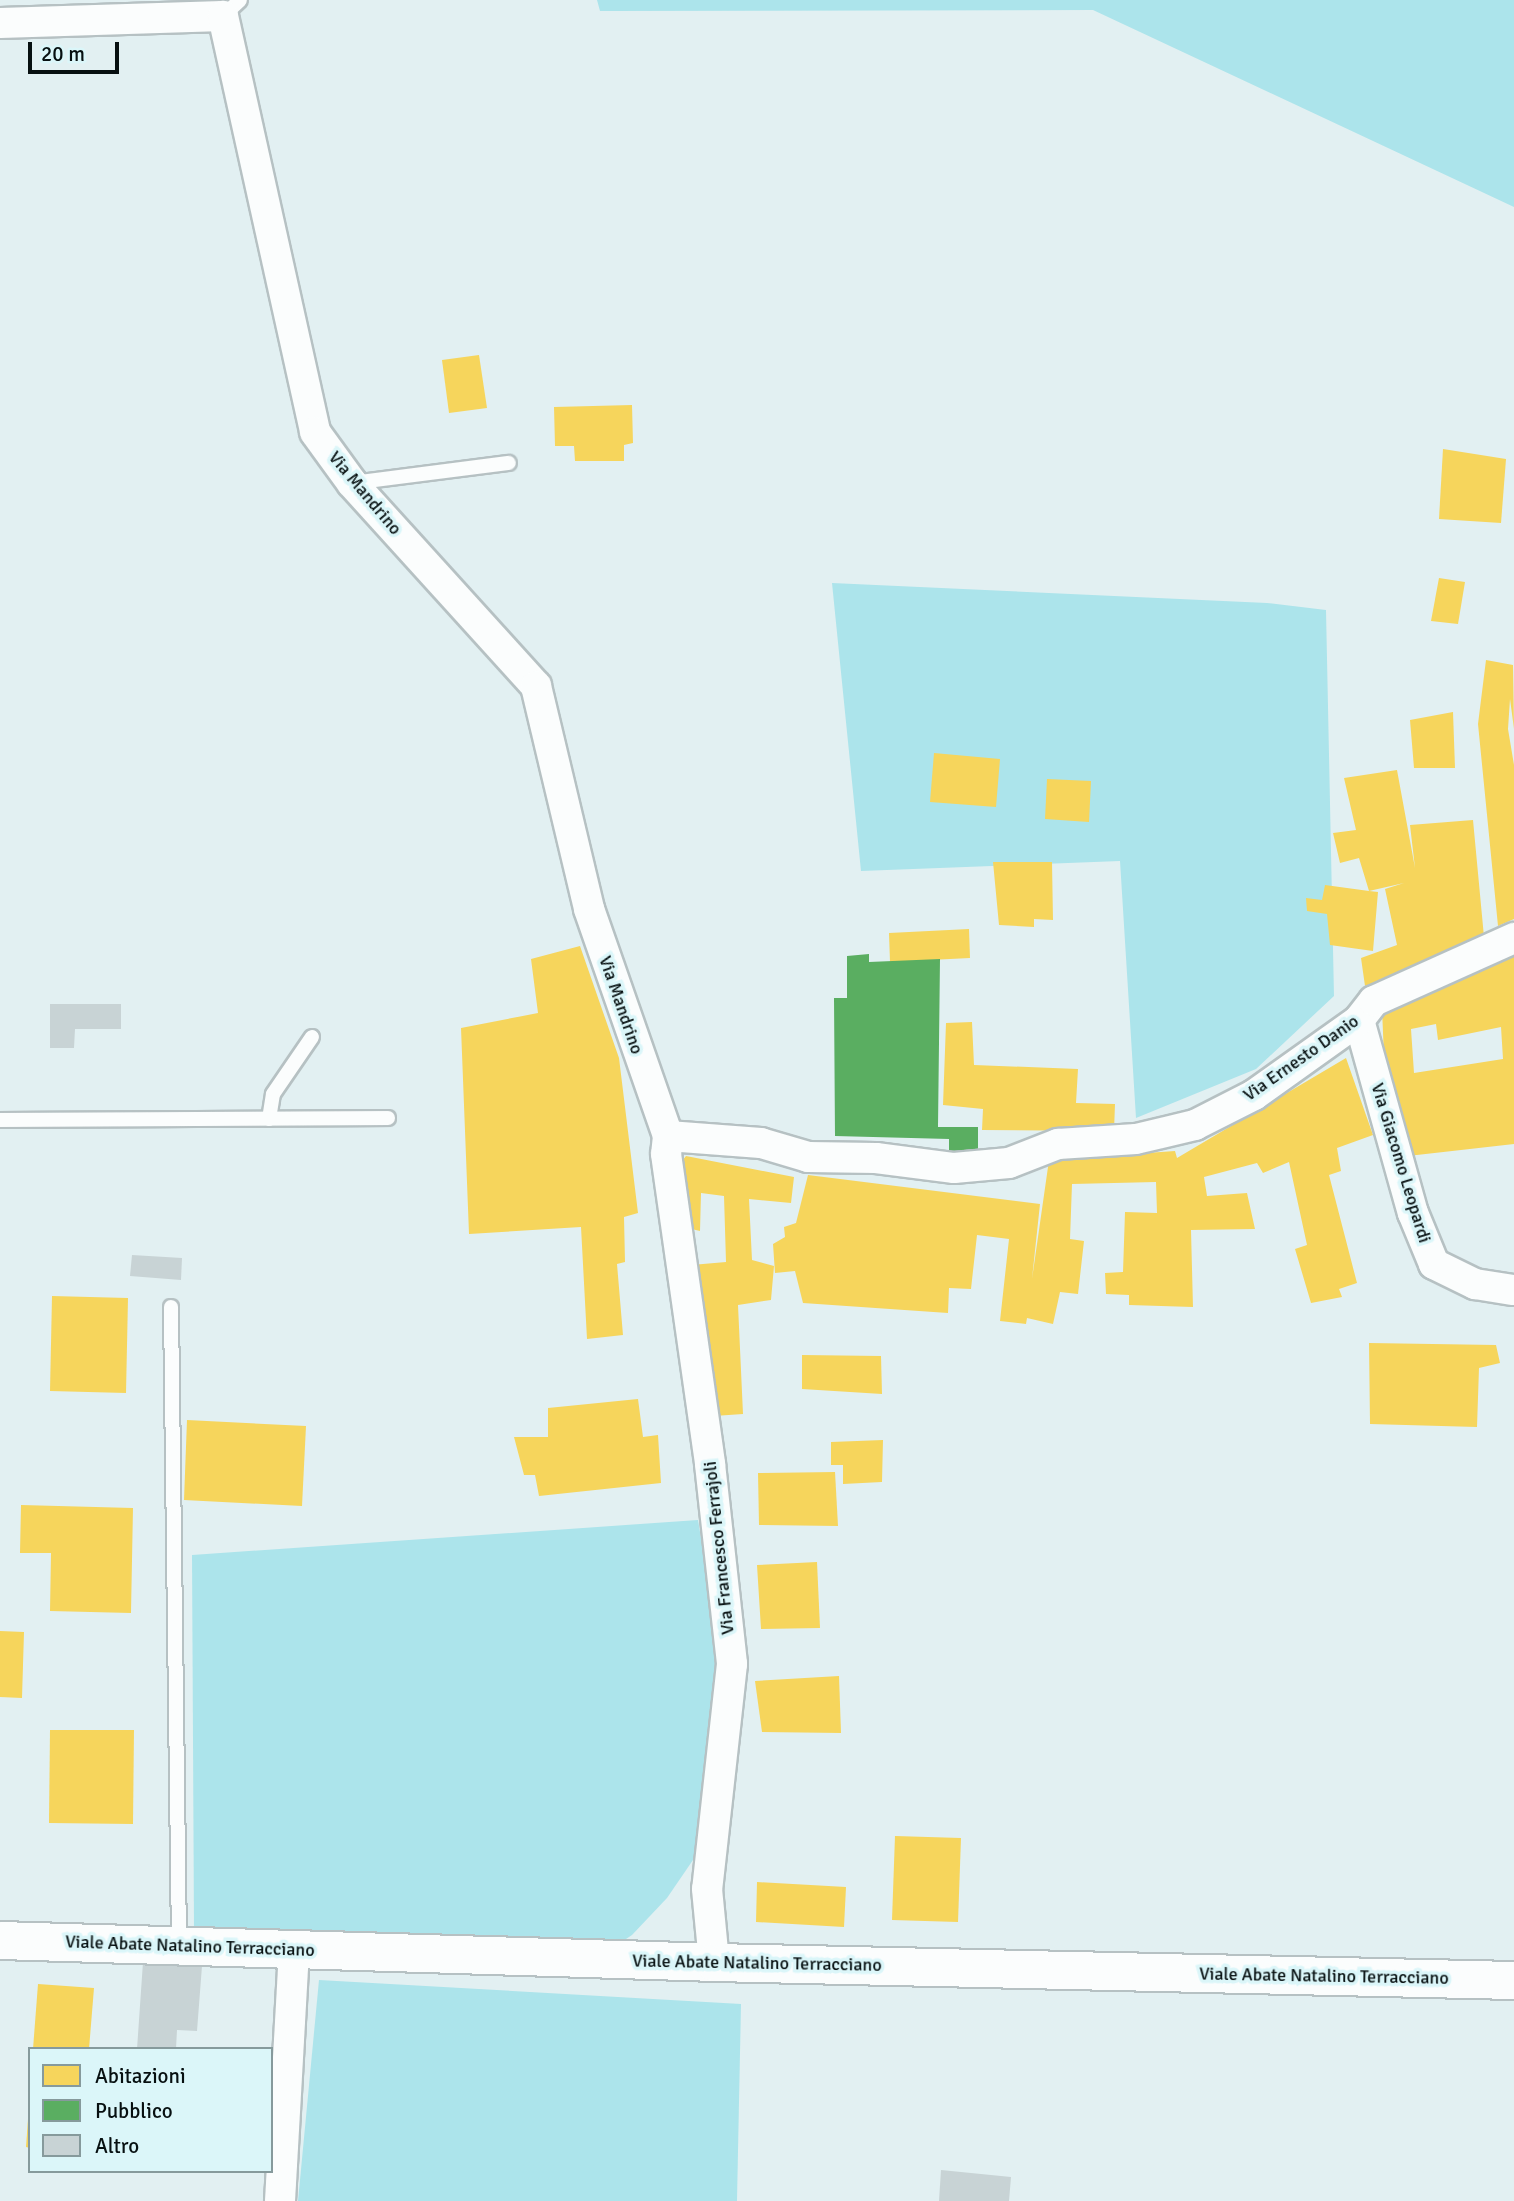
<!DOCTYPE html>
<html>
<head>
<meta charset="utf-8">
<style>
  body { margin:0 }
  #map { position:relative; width:1514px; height:2201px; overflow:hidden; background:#e2f0f2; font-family:Signika,sans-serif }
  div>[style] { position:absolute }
  .green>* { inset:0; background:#ace4eb }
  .homes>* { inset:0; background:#f6d55c }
  .public>* { inset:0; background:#5aae61 }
  .building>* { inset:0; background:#c8d3d5 }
  .roads { filter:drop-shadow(2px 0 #b6c1c3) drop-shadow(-2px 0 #b6c1c3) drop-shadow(0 2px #b6c1c3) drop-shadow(0 -2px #b6c1c3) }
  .service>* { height:14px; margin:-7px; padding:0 7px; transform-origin:7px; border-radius:7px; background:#fbfdfd }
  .minor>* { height:30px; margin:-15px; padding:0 15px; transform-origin:15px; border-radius:15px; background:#fbfdfd }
  .tertiary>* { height:37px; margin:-18.5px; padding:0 18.5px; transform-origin:18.5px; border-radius:18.5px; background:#fbfdfd }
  span { translate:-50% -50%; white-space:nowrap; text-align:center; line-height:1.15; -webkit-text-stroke:7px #dbf6f9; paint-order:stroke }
  .street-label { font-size:18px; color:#071011 }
  .legend { position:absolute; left:28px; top:2047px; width:245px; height:126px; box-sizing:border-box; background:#dbf6f9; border:2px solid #869a9c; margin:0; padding:9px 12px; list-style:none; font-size:21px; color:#071011 }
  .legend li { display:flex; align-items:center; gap:14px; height:35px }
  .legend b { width:35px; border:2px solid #869a9c }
  .scale { position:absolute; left:28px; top:42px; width:91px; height:32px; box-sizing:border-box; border:4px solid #071011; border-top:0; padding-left:9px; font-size:21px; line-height:24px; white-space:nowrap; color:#071011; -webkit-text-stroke:5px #dbf6f9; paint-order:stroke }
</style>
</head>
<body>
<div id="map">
  <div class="green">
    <div style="clip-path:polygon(597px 0,1514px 0,1514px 207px,1093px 10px,600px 11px)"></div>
    <div style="clip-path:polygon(832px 583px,1267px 603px,1326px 610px,1334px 996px,1256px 1069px,1136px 1118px,1120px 861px,861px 871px)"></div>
    <div style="clip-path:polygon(698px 1520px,722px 1663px,702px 1837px,693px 1860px,667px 1898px,632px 1935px,617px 1945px,194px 1929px,192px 1555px)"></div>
    <div style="clip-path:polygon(319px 1980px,741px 2004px,737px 2201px,298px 2201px)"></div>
  </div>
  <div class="homes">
    <div style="clip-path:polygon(479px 355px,487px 408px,449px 413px,442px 360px)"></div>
    <div style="clip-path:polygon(632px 405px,633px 443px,624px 445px,624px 461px,575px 461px,574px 446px,555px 446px,554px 407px)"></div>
    <div style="clip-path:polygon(1443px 449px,1506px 459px,1501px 523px,1439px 519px)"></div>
    <div style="clip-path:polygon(1439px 578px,1465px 582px,1458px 624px,1431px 621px)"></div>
    <div style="clip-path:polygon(1486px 660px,1513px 665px,1514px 729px,1510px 699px,1508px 729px,1514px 765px,1514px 919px,1498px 926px,1478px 724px)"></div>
    <div style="clip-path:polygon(1453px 712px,1455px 768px,1414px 768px,1410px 720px)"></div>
    <div style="clip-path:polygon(934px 753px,1000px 759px,996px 807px,930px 802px)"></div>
    <div style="clip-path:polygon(1397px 770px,1415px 868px,1410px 825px,1473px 820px,1484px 937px,1435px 961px,1365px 986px,1361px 958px,1397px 945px,1385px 889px,1404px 883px,1369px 891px,1378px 892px,1373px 951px,1330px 945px,1327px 914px,1307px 911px,1306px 898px,1322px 900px,1325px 885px,1369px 891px,1359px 858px,1340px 863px,1333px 833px,1356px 830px,1344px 778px)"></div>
    <div style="clip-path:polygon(1047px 779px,1091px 781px,1089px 822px,1045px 819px)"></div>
    <div style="clip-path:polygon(993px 862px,1052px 862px,1053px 920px,1034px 919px,1034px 927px,999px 925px)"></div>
    <div style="clip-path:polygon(969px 929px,970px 958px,890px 962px,889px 933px)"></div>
    <div style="clip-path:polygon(580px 946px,619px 1058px,638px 1213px,624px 1217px,625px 1262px,617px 1264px,623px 1335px,587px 1339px,581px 1227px,469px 1234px,461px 1028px,538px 1013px,531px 959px)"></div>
    <div style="clip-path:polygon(evenodd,1514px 948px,1514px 1144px,1408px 1156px,1385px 1080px,1382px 1009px,1514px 948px,1436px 1024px,1438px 1040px,1501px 1027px,1503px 1059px,1414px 1073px,1411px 1029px,1436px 1024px)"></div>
    <div style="clip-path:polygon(972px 1022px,974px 1065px,1078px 1069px,1076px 1103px,1115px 1104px,1114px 1131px,982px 1130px,983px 1109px,943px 1105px,946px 1023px)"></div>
    <div style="clip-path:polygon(1346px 1058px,1373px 1135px,1337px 1148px,1341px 1171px,1329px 1175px,1357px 1283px,1339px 1289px,1342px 1297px,1311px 1303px,1295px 1249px,1307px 1245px,1289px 1162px,1263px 1173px,1257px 1163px,1204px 1177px,1207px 1196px,1247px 1193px,1255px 1229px,1191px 1230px,1193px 1307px,1129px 1305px,1129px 1295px,1106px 1294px,1105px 1273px,1123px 1272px,1125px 1212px,1157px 1213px,1156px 1182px,1072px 1184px,1070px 1239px,1084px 1241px,1078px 1294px,1060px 1292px,1053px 1324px,1027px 1318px,1026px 1324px,1000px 1321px,1009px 1239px,977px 1235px,971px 1289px,949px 1288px,948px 1313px,803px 1303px,795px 1271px,775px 1273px,773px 1244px,785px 1237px,784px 1227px,796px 1223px,808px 1175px,1040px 1204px,1032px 1279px,1049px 1160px,1175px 1151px,1177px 1158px)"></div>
    <div style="clip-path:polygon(686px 1156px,794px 1177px,791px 1203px,749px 1199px,752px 1260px,774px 1266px,771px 1300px,738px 1305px,743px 1414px,714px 1416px,680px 1266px,726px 1262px,724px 1196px,701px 1193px,700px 1231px,683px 1227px,675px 1170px)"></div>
    <div style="clip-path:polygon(52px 1296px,128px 1298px,126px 1393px,50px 1391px)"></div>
    <div style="clip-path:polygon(1369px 1343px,1496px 1345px,1500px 1363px,1479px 1368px,1477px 1427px,1370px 1424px)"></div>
    <div style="clip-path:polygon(802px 1355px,881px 1356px,882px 1394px,802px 1389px)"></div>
    <div style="clip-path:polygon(638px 1399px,643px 1437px,658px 1435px,661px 1483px,539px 1496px,535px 1475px,524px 1475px,514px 1437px,548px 1437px,548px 1408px)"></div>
    <div style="clip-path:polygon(187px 1420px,306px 1426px,302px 1506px,184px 1500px)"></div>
    <div style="clip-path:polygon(883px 1440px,882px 1482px,843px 1484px,843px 1465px,831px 1465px,831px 1442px)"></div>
    <div style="clip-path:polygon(835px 1472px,838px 1526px,759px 1525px,758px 1473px)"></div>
    <div style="clip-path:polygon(21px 1505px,133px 1508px,131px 1613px,50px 1611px,51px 1553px,20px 1553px)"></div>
    <div style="clip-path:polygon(817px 1562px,820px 1628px,761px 1629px,757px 1565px)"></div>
    <div style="clip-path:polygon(0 1631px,24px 1632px,22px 1698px,0 1697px)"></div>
    <div style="clip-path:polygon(839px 1676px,841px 1733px,762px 1732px,755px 1681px)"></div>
    <div style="clip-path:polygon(50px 1730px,134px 1730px,133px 1824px,49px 1823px)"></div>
    <div style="clip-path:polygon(895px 1836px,961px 1838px,958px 1922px,892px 1920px)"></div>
    <div style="clip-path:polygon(757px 1882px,846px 1887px,844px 1927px,756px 1922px)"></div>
    <div style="clip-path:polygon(38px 1984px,94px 1988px,89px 2049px,33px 2049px)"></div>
    <div style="clip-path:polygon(28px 2119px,30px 2119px,30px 2148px,26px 2147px)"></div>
  </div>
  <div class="public">
    <div style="clip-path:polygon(869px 954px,869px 962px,940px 959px,938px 1127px,978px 1127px,978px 1152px,949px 1152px,949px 1139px,835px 1136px,834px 998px,847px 998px,847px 956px)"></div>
  </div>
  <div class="building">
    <div style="clip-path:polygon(50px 1004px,121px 1004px,121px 1029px,75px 1029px,74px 1048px,50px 1048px)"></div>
    <div style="clip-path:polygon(132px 1255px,182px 1258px,181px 1280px,130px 1276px)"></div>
    <div style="clip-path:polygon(143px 1962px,202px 1966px,197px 2031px,177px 2030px,176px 2049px,137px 2049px)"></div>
    <div style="clip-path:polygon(941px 2170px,1011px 2177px,1009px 2201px,939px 2201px)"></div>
  </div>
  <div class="roads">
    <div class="service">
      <div style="left:223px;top:16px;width:23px;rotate:-43deg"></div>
      <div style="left:352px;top:483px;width:158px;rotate:-7.3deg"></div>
      <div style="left:269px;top:1119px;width:25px;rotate:-81deg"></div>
      <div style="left:273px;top:1094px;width:69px;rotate:-55.6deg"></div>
      <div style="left:0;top:1120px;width:388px;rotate:-0.3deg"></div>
      <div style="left:171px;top:1307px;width:638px;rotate:89.28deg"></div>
    </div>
    <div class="minor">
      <div style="left:0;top:23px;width:223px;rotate:-1.8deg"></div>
      <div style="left:223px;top:16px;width:426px;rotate:77.5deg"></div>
      <div style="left:315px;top:432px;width:63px;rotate:54deg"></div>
      <div style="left:352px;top:483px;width:274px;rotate:47.8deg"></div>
      <div style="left:536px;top:686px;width:229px;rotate:76.6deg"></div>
      <div style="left:589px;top:909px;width:240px;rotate:70.8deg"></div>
      <div style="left:668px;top:1136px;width:18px;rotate:96deg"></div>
      <div style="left:666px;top:1154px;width:313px;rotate:81.9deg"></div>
      <div style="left:710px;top:1464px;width:201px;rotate:83.7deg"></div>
      <div style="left:732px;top:1664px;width:226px;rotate:96.3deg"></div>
      <div style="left:707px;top:1889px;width:73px;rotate:84.5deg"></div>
      <div style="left:1359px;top:1020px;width:200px;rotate:74.4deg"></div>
      <div style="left:1413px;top:1213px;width:55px;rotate:67.6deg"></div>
      <div style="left:1434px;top:1264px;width:46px;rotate:26deg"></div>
      <div style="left:1475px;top:1284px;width:39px;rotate:9deg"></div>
      <div style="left:668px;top:1136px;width:93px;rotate:4.3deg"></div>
      <div style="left:761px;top:1143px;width:49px;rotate:16.6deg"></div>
      <div style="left:808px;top:1157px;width:68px;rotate:0.8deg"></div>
      <div style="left:876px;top:1158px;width:79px;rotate:7.3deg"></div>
      <div style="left:954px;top:1168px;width:55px;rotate:-5.2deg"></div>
      <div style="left:1009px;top:1163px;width:53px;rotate:-21.2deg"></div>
      <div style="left:1058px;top:1144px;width:78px;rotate:-3.7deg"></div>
      <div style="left:1136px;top:1139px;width:61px;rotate:-13.3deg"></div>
      <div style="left:1195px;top:1125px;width:66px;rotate:-27deg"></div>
      <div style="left:1254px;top:1095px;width:129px;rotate:-35.5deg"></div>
      <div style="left:1359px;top:1020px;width:24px;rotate:-52deg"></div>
      <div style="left:1374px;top:1001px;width:154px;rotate:-24.2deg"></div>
      <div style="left:280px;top:2201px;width:252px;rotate:-86.8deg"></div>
    </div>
    <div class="tertiary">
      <div style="left:0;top:1940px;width:714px;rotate:1.76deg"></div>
      <div style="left:714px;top:1962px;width:800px;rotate:1.29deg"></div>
    </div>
  </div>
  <div class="street-label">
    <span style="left:365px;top:493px;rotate:50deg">Via Mandrino</span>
    <span style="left:621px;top:1005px;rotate:71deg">Via Mandrino</span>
    <span style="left:1301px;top:1058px;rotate:-35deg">Via Ernesto Danio</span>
    <span style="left:1401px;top:1163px;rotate:73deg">Via Giacomo Leopardi</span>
    <span style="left:719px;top:1548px;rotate:-96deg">Via Francesco Ferrajoli</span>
    <span style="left:190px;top:1946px;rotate:2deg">Viale Abate Natalino Terracciano</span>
    <span style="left:757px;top:1963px;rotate:1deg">Viale Abate Natalino Terracciano</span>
    <span style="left:1324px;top:1976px;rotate:1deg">Viale Abate Natalino Terracciano</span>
  </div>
  <ul class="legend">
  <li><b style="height:19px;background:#f6d55c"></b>Abitazioni</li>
  <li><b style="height:19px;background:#5aae61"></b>Pubblico</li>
  <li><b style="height:19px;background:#c8d3d5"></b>Altro</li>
  </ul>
  <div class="scale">20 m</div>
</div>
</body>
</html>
